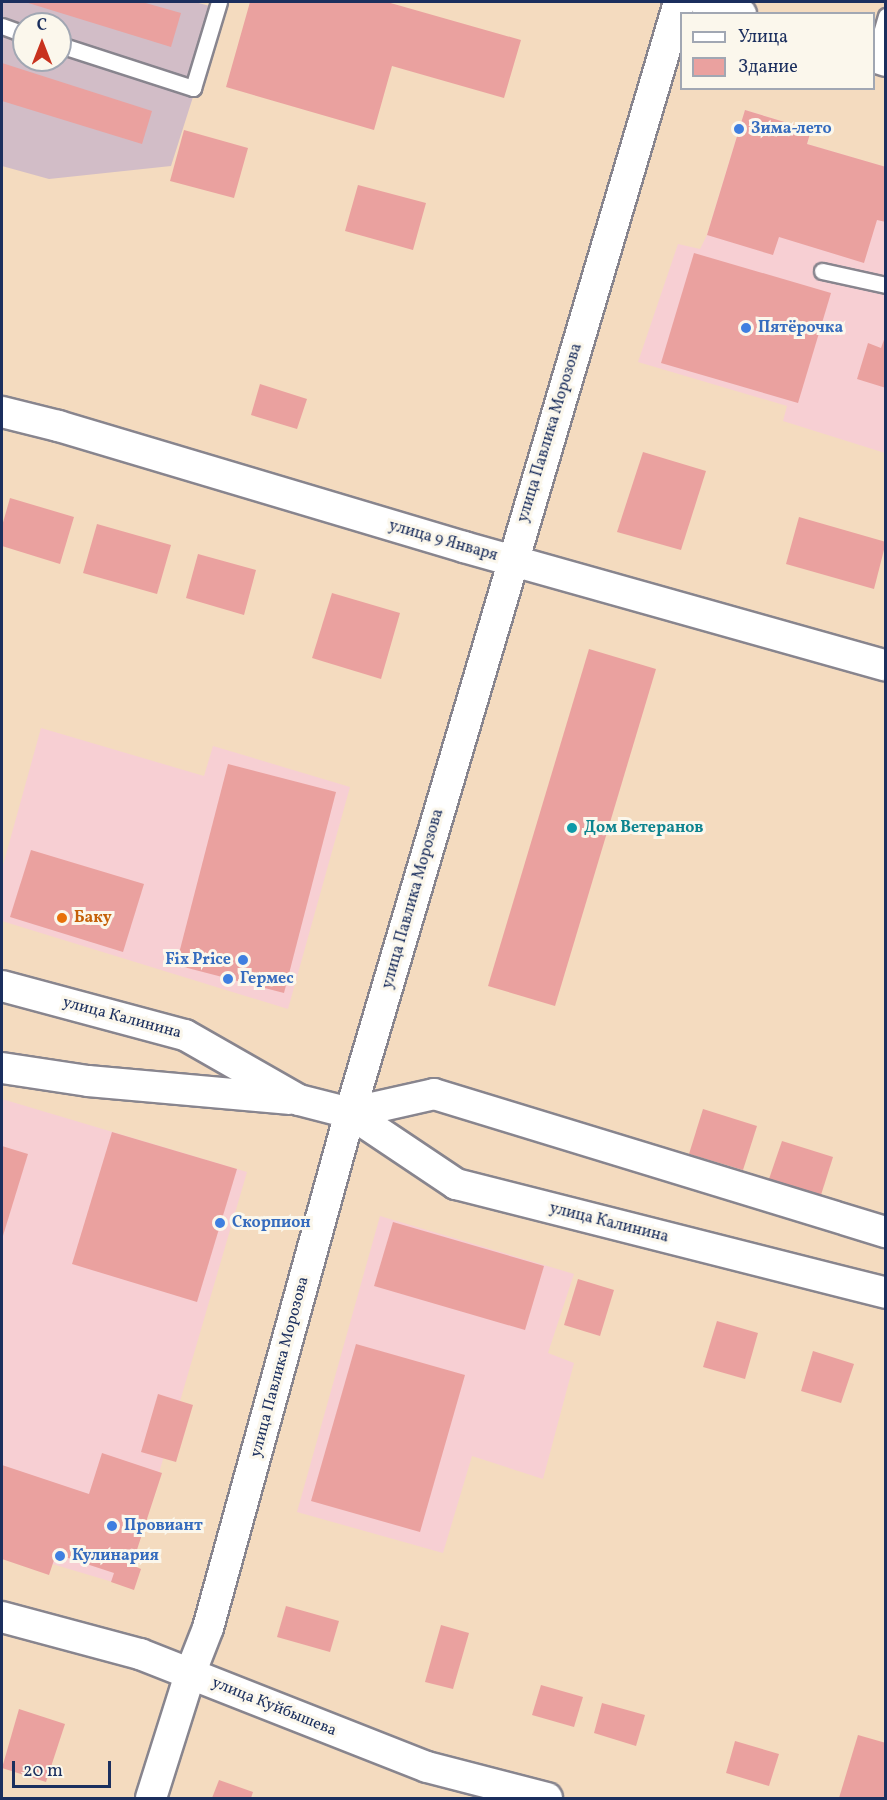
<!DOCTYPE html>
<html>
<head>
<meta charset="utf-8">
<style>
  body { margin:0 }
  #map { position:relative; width:887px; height:1800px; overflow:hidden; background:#f4dbbf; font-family:Vollkorn,serif }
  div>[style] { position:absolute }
  .built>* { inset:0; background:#f7cfd3 }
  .industrial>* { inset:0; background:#d2bdc7 }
  .building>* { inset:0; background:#eaa19f }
  .roads { filter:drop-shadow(2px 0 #88858e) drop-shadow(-2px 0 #88858e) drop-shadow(0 2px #88858e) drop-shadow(0 -2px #88858e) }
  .lane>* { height:15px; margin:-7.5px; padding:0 7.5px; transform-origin:7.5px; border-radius:7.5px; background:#fff }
  .street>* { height:30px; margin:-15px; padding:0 15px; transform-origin:15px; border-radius:15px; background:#fff }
  .dots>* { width:16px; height:16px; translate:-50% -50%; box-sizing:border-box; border:3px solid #fbf7ec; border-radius:50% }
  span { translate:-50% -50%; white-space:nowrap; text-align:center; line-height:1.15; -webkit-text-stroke:6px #fbf7ec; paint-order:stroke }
  .shop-label { font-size:16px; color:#366cbe; font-weight:700 }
  .left { translate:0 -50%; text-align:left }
  .right { translate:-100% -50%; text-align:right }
  .street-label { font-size:16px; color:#1b2f5e }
  .culture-label { font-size:16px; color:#0d838f; font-weight:700 }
  .food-label { font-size:16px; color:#c56008; font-weight:700 }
  .frame { position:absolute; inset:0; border:3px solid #1b2f5e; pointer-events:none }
  .legend { position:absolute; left:680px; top:12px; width:195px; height:78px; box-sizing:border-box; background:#fbf7ec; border:2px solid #a1a7b3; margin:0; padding:8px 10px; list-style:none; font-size:18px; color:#1b2f5e }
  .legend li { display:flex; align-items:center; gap:12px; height:30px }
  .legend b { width:30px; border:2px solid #a1a7b3 }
  .north { position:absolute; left:12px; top:12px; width:60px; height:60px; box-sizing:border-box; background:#fbf7ec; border:2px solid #a1a7b3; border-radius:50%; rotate:0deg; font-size:16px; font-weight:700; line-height:24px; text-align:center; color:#1b2f5e }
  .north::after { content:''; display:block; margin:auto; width:21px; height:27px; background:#c8321e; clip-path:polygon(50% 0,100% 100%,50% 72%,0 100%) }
  .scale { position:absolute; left:12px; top:1761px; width:99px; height:27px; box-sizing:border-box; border:3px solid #1b2f5e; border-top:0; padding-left:8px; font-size:18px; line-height:21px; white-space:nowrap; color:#1b2f5e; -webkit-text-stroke:4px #fbf7ec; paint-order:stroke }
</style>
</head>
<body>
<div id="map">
  <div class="built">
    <div style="clip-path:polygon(745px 110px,811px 130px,807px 144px,885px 167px,885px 453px,783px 421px,787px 406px,638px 362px,678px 244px,700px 249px,707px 235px)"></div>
    <div style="clip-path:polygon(41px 728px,204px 776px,213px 746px,350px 787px,288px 1009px,2px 921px,2px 869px)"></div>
    <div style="clip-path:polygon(2px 1099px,247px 1172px,126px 1586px,2px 1549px)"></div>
    <div style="clip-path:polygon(380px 1216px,574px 1274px,548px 1353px,574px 1363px,543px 1479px,472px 1456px,443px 1553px,297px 1512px)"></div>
  </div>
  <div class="industrial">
    <div style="clip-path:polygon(evenodd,2px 2px,195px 2px,221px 9px,171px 166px,49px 179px,2px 166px,2px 2px,24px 24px,60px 24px,60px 60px,24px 60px,24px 24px)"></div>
  </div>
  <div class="building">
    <div style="clip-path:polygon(25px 2px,142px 2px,181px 13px,171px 47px)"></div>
    <div style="clip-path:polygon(250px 2px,387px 2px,521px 40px,504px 98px,392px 66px,374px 130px,226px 87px)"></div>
    <div style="clip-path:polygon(2px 63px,152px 111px,142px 144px,2px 101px)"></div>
    <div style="clip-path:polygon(745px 110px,811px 130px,807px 144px,886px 167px,886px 222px,877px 220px,864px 263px,779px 237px,773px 255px,707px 235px)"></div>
    <div style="clip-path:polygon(184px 130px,248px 148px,234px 198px,170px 181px)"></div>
    <div style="clip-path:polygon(358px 185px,426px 203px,413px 250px,345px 231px)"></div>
    <div style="clip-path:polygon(694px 253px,831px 293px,798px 403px,661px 363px)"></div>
    <div style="clip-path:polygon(886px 334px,886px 388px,857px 379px,868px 343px,881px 348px)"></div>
    <div style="clip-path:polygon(260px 384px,307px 399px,297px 429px,251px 415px)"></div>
    <div style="clip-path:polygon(643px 452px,706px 471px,681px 550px,617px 532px)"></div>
    <div style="clip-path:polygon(10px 498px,74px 517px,60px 564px,2px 546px,2px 526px)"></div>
    <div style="clip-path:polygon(799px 517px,886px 542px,874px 589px,786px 564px)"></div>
    <div style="clip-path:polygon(97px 524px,171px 545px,157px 594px,83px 573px)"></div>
    <div style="clip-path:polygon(198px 554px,256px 570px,244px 615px,186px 598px)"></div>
    <div style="clip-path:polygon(332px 593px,400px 613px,381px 679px,312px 658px)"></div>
    <div style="clip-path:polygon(589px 649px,656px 669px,555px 1006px,488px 986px)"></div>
    <div style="clip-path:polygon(228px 764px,336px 792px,284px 993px,176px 965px)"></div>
    <div style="clip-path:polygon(31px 850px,144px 884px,123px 952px,10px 917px)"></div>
    <div style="clip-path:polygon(703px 1109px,757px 1126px,743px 1170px,689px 1154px)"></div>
    <div style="clip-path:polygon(112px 1132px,237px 1169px,197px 1302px,72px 1264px)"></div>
    <div style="clip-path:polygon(782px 1141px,833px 1157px,821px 1195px,769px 1179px)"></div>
    <div style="clip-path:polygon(2px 1146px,28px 1154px,2px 1239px)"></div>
    <div style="clip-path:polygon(393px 1222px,544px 1266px,525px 1330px,374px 1286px)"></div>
    <div style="clip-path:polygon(578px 1279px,614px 1290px,600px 1336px,564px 1325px)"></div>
    <div style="clip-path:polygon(717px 1321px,758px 1333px,745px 1379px,703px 1367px)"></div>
    <div style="clip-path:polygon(356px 1344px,465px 1375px,420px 1532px,311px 1501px)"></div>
    <div style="clip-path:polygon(813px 1351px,854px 1364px,841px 1403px,801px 1391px)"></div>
    <div style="clip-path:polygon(158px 1394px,193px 1405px,176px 1462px,141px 1452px)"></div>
    <div style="clip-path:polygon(102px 1453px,162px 1473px,132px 1565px,141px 1569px,134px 1590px,111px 1582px,114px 1573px,56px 1554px,49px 1575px,2px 1559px,2px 1465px,89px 1494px)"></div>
    <div style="clip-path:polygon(286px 1606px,339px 1621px,330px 1652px,277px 1637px)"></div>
    <div style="clip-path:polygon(441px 1625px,469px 1633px,453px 1689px,425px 1682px)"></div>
    <div style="clip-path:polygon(541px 1685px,583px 1697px,574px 1727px,532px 1715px)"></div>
    <div style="clip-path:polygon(602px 1703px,645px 1715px,636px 1746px,594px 1733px)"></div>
    <div style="clip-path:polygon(19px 1709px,65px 1724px,46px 1782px,2px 1768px)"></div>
    <div style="clip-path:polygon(858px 1735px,886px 1743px,886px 1798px,839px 1798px)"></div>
    <div style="clip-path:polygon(735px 1741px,779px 1754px,769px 1786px,726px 1773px)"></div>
    <div style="clip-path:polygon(219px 1780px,253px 1792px,251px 1798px,212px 1798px)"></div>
  </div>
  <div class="roads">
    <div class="lane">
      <div style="left:2px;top:26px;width:23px;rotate:20deg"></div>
      <div style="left:60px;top:45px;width:140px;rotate:17.9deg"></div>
      <div style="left:193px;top:88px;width:90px;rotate:-73.2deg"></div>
      <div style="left:874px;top:57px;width:43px;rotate:-73.7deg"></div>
      <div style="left:822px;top:271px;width:66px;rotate:12.3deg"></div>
    </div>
    <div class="street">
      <div style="left:704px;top:2px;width:39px;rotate:18deg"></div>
      <div style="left:874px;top:57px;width:13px;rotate:18deg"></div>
      <div style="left:2px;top:412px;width:58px;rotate:14deg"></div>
      <div style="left:58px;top:426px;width:424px;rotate:16.6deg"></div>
      <div style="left:464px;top:547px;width:438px;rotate:15.7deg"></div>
      <div style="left:2px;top:986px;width:189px;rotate:15deg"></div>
      <div style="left:185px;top:1035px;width:131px;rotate:29.7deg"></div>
      <div style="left:299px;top:1100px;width:53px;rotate:14.3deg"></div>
      <div style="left:350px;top:1113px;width:86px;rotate:-12.7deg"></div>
      <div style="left:434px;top:1094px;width:473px;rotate:17deg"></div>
      <div style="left:2px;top:1068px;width:87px;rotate:8.6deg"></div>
      <div style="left:88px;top:1081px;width:201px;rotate:5.1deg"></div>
      <div style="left:350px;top:1113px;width:128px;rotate:33.8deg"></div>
      <div style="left:456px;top:1184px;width:444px;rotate:14.2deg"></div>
      <div style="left:2px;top:1617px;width:143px;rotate:15deg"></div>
      <div style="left:140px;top:1654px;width:308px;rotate:21.5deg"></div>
      <div style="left:427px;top:1767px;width:124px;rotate:14.5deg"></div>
      <div style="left:151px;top:1798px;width:130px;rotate:-72.5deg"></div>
      <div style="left:190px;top:1674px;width:49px;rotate:-68.6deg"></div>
      <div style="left:208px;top:1628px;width:534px;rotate:-74.58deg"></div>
      <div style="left:350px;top:1113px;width:1159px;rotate:-73.5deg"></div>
    </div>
  </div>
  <div class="dots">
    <div style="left:739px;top:129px;background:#3f7fe0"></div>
    <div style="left:746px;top:328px;background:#3f7fe0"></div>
    <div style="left:572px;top:828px;background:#0f9aa8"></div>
    <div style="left:62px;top:918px;background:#e8710a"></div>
    <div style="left:243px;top:960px;background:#3f7fe0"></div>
    <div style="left:228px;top:979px;background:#3f7fe0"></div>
    <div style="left:220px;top:1223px;background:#3f7fe0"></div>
    <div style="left:112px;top:1526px;background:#3f7fe0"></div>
    <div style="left:60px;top:1556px;background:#3f7fe0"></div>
  </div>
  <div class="shop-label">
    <span class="left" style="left:751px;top:129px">Зима-лето</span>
    <span class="left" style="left:758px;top:328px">Пятёрочка</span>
    <span class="right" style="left:231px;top:960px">Fix Price</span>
    <span class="left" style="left:240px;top:979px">Гермес</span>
    <span class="left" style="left:232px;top:1223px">Скорпион</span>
    <span class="left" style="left:124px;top:1526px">Провиант</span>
    <span class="left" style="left:72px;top:1556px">Кулинария</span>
  </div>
  <div class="street-label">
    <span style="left:550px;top:433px;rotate:-73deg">улица Павлика Морозова</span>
    <span style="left:443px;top:541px;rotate:16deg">улица 9 Января</span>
    <span style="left:413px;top:899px;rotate:-74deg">улица Павлика Морозова</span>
    <span style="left:122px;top:1018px;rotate:15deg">улица Калинина</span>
    <span style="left:609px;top:1223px;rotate:14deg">улица Калинина</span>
    <span style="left:280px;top:1367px;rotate:-75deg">улица Павлика Морозова</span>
    <span style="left:274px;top:1707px;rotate:22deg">улица Куйбышева</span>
  </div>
  <div class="culture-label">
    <span class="left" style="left:584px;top:828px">Дом Ветеранов</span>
  </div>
  <div class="food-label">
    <span class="left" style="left:74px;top:918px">Баку</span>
  </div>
  <div class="frame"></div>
  <ul class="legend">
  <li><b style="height:8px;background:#fff"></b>Улица</li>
  <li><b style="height:16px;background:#eaa19f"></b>Здание</li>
  </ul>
  <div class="north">С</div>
  <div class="scale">20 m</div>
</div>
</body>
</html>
